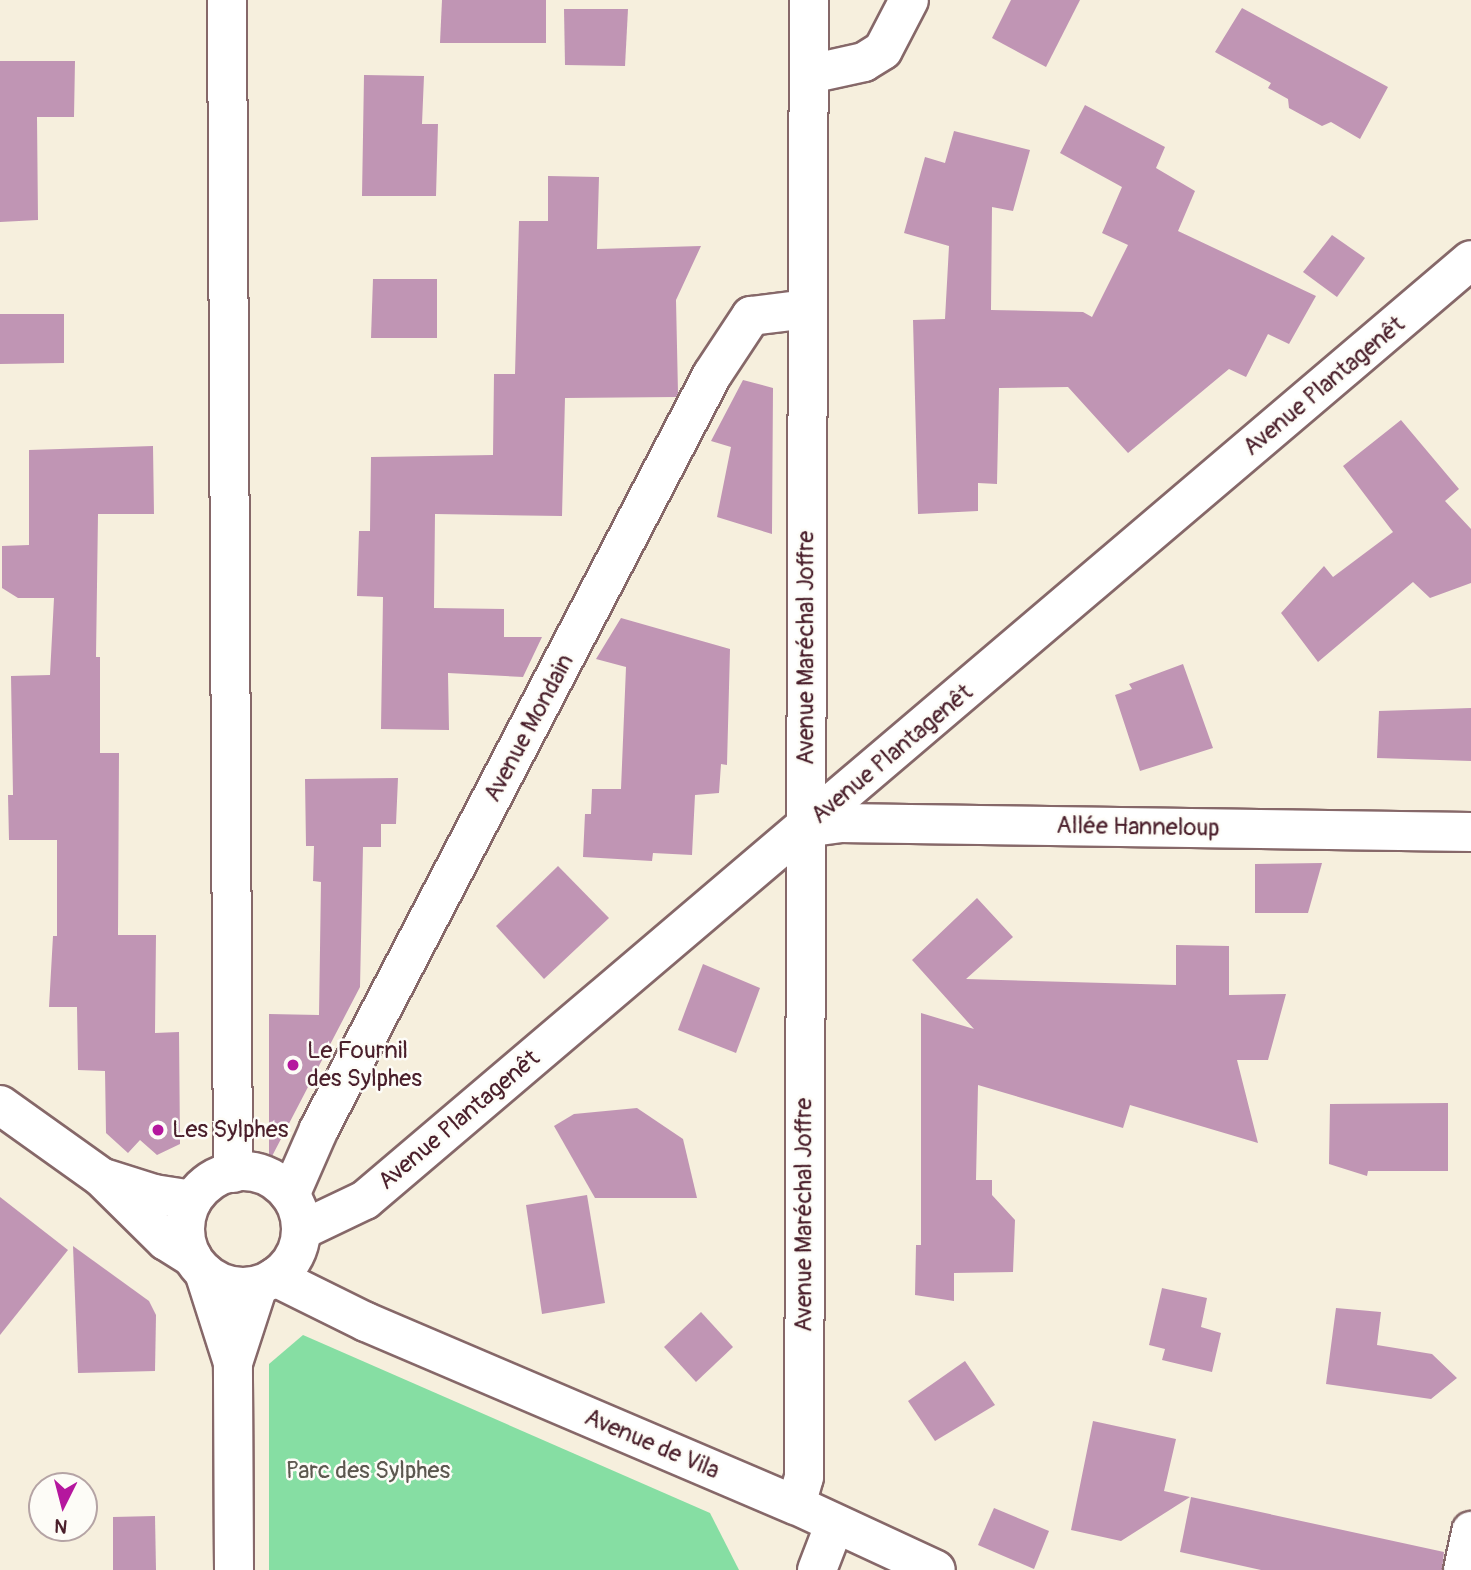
<!DOCTYPE html>
<html>
<head>
<meta charset="utf-8">
<style>
  body { margin:0 }
  #map { position:relative; width:1471px; height:1570px; overflow:hidden; background:#f6efdd; font-family:Pangolin,sans-serif }
  div>[style] { position:absolute }
  .green>* { inset:0; background:#86dea3 }
  .building>* { inset:0; background:#c095b4 }
  .roads { filter:drop-shadow(2px 0 #866869) drop-shadow(-2px 0 #866869) drop-shadow(0 2px #866869) drop-shadow(0 -2px #866869) }
  .minor>* { height:38px; margin:-19px; padding:0 19px; transform-origin:19px; border-radius:19px; background:#fff }
  .minor>.ring { margin:-19px; padding:0; box-sizing:content-box; background:none; border:38px solid #fff; border-radius:50% }
  .dots>* { width:19px; height:19px; translate:-50% -50%; box-sizing:border-box; border:4px solid #fdfcf7; border-radius:50% }
  span { translate:-50% -50%; white-space:nowrap; text-align:center; line-height:1.15; -webkit-text-stroke:5px #fdfcf7; paint-order:stroke }
  .street-label { font-size:24px; color:#4a1f2b }
  .poi-label { font-size:24px; color:#4a1f2b }
  .left { translate:0 -50%; text-align:left }
  .park-label { font-size:24px; color:#5c584f }
  .north { position:absolute; left:28px; top:1472px; width:70px; height:70px; box-sizing:border-box; background:#fdfcf7; border:2px solid #b5a4a5; border-radius:50%; rotate:186deg; font-size:19px; font-weight:700; line-height:28px; text-align:center; color:#4a1f2b }
  .north::after { content:''; display:block; margin:auto; width:24px; height:32px; background:#b5179e; clip-path:polygon(50% 0,100% 100%,50% 72%,0 100%) }
</style>
</head>
<body>
<div id="map">
  <div class="green">
    <div style="clip-path:polygon(303px 1335px,710px 1513px,739px 1570px,269px 1570px,269px 1364px)"></div>
  </div>
  <div class="building">
    <div style="clip-path:polygon(442px 0,546px 0,546px 43px,440px 43px)"></div>
    <div style="clip-path:polygon(1011px 0,1080px 0,1046px 67px,992px 38px)"></div>
    <div style="clip-path:polygon(1242px 8px,1388px 87px,1360px 139px,1331px 122px,1322px 126px,1289px 108px,1288px 99px,1268px 88px,1271px 83px,1215px 52px)"></div>
    <div style="clip-path:polygon(564px 9px,628px 9px,625px 66px,565px 65px)"></div>
    <div style="clip-path:polygon(0 61px,75px 61px,74px 117px,37px 117px,38px 220px,0 222px)"></div>
    <div style="clip-path:polygon(364px 75px,424px 76px,422px 124px,438px 124px,436px 196px,362px 196px)"></div>
    <div style="clip-path:polygon(1085px 105px,1165px 147px,1156px 168px,1195px 191px,1178px 231px,1316px 296px,1289px 344px,1268px 334px,1246px 377px,1229px 369px,1128px 453px,1068px 387px,999px 388px,997px 484px,978px 483px,978px 511px,918px 514px,913px 320px,945px 319px,949px 246px,904px 233px,925px 157px,945px 163px,954px 131px,1030px 150px,1013px 211px,992px 207px,991px 310px,1083px 312px,1092px 317px,1128px 245px,1102px 233px,1122px 187px,1060px 153px)"></div>
    <div style="clip-path:polygon(548px 176px,599px 177px,597px 249px,701px 246px,676px 300px,678px 393px,676px 397px,565px 398px,562px 516px,435px 514px,434px 608px,504px 609px,504px 637px,542px 637px,523px 677px,448px 673px,449px 730px,381px 729px,383px 597px,357px 596px,359px 531px,370px 531px,371px 457px,493px 455px,494px 374px,515px 374px,519px 221px,548px 221px)"></div>
    <div style="clip-path:polygon(1332px 235px,1365px 258px,1337px 297px,1303px 272px)"></div>
    <div style="clip-path:polygon(373px 279px,437px 279px,437px 338px,371px 338px)"></div>
    <div style="clip-path:polygon(0 314px,64px 314px,64px 363px,0 364px)"></div>
    <div style="clip-path:polygon(743px 380px,773px 388px,772px 534px,717px 517px,731px 447px,711px 441px)"></div>
    <div style="clip-path:polygon(1401px 420px,1459px 489px,1445px 501px,1471px 529px,1471px 583px,1430px 598px,1413px 582px,1318px 662px,1281px 613px,1324px 566px,1333px 577px,1393px 532px,1343px 466px)"></div>
    <div style="clip-path:polygon(153px 446px,154px 514px,98px 514px,96px 657px,100px 657px,100px 753px,119px 753px,118px 935px,156px 935px,155px 1033px,179px 1032px,180px 1144px,157px 1155px,140px 1140px,128px 1153px,106px 1133px,105px 1071px,78px 1070px,77px 1007px,49px 1007px,53px 936px,57px 936px,57px 840px,9px 840px,8px 795px,13px 795px,11px 676px,50px 675px,54px 598px,18px 598px,2px 588px,2px 546px,29px 545px,29px 450px)"></div>
    <div style="clip-path:polygon(621px 618px,730px 649px,727px 765px,721px 764px,719px 793px,695px 795px,692px 855px,653px 853px,652px 861px,583px 857px,585px 814px,591px 814px,592px 789px,621px 789px,626px 667px,596px 659px)"></div>
    <div style="clip-path:polygon(1183px 664px,1213px 748px,1140px 771px,1115px 695px,1132px 689px,1129px 684px)"></div>
    <div style="clip-path:polygon(1471px 708px,1471px 761px,1377px 758px,1379px 711px)"></div>
    <div style="clip-path:polygon(398px 778px,396px 824px,381px 824px,381px 847px,363px 847px,360px 987px,269px 1162px,269px 1014px,319px 1015px,321px 882px,313px 881px,314px 846px,306px 846px,305px 779px)"></div>
    <div style="clip-path:polygon(1322px 863px,1308px 913px,1255px 913px,1255px 864px)"></div>
    <div style="clip-path:polygon(558px 866px,609px 918px,544px 979px,496px 926px)"></div>
    <div style="clip-path:polygon(977px 898px,1013px 937px,966px 979px,1176px 985px,1176px 945px,1229px 946px,1229px 995px,1286px 994px,1268px 1060px,1237px 1060px,1258px 1143px,1130px 1105px,1123px 1128px,978px 1085px,976px 1180px,992px 1180px,992px 1195px,1015px 1220px,1013px 1272px,954px 1273px,954px 1301px,915px 1295px,916px 1245px,921px 1245px,921px 1013px,974px 1029px,912px 960px)"></div>
    <div style="clip-path:polygon(703px 964px,760px 988px,736px 1053px,678px 1030px)"></div>
    <div style="clip-path:polygon(1448px 1103px,1448px 1171px,1368px 1171px,1367px 1176px,1329px 1164px,1330px 1104px)"></div>
    <div style="clip-path:polygon(637px 1108px,683px 1139px,697px 1198px,595px 1198px,554px 1126px,574px 1114px)"></div>
    <div style="clip-path:polygon(587px 1195px,605px 1303px,542px 1314px,526px 1205px)"></div>
    <div style="clip-path:polygon(0 1197px,68px 1250px,0 1335px)"></div>
    <div style="clip-path:polygon(73px 1246px,149px 1301px,156px 1315px,155px 1371px,78px 1373px)"></div>
    <div style="clip-path:polygon(1162px 1288px,1207px 1298px,1201px 1327px,1221px 1333px,1212px 1372px,1162px 1360px,1165px 1349px,1149px 1345px)"></div>
    <div style="clip-path:polygon(1336px 1308px,1381px 1312px,1377px 1345px,1432px 1354px,1457px 1378px,1431px 1399px,1326px 1384px)"></div>
    <div style="clip-path:polygon(701px 1312px,733px 1347px,696px 1382px,664px 1347px)"></div>
    <div style="clip-path:polygon(965px 1361px,995px 1405px,935px 1441px,908px 1401px)"></div>
    <div style="clip-path:polygon(1093px 1421px,1176px 1439px,1164px 1491px,1190px 1497px,1121px 1541px,1071px 1530px)"></div>
    <div style="clip-path:polygon(1191px 1497px,1444px 1552px,1442px 1570px,1261px 1570px,1180px 1552px)"></div>
    <div style="clip-path:polygon(994px 1508px,1049px 1531px,1034px 1569px,978px 1545px)"></div>
    <div style="clip-path:polygon(155px 1516px,156px 1570px,113px 1570px,113px 1517px)"></div>
  </div>
  <div class="roads">
    <div class="minor">
      <div style="left:227px;top:0;width:1173px;rotate:89.71deg"></div>
      <div style="left:810px;top:74px;width:55px;rotate:-12.5deg"></div>
      <div style="left:864px;top:62px;width:22px;rotate:-32deg"></div>
      <div style="left:883px;top:50px;width:56px;rotate:-62.5deg"></div>
      <div style="left:805px;top:828px;width:35px;rotate:-8deg"></div>
      <div style="left:840px;top:823px;width:631px;rotate:0.82deg"></div>
      <div style="left:0;top:1105px;width:124px;rotate:35.5deg"></div>
      <div style="left:101px;top:1177px;width:91px;rotate:44.6deg"></div>
      <div style="left:166px;top:1241px;width:31px;rotate:32deg"></div>
      <div class="ring" style="left:185px;top:1171px;width:78px;height:78px"></div>
      <div style="left:107px;top:1179px;width:49px;rotate:17.7deg"></div>
      <div style="left:154px;top:1194px;width:39px;rotate:9deg"></div>
      <div style="left:290px;top:1195px;width:72px;rotate:-66.3deg"></div>
      <div style="left:319px;top:1129px;width:850px;rotate:-62.47deg"></div>
      <div style="left:712px;top:375px;width:71px;rotate:-56.5deg"></div>
      <div style="left:751px;top:316px;width:56px;rotate:-7.1deg"></div>
      <div style="left:302px;top:1230px;width:70px;rotate:-25.5deg"></div>
      <div style="left:365px;top:1200px;width:1451px;rotate:-40.36deg"></div>
      <div style="left:204px;top:1272px;width:96px;rotate:72.3deg"></div>
      <div style="left:275px;top:1277px;width:102px;rotate:26.3deg"></div>
      <div style="left:366px;top:1322px;width:467px;rotate:23.1deg"></div>
      <div style="left:796px;top:1505px;width:154px;rotate:24.9deg"></div>
      <div style="left:796px;top:1505px;width:29px;rotate:-74deg"></div>
      <div style="left:804px;top:1477px;width:1477px;rotate:-89.81deg"></div>
      <div style="left:234px;top:1570px;width:207px;rotate:-90.3deg"></div>
      <div style="left:233px;top:1363px;width:81px;rotate:-72deg"></div>
      <div style="left:817px;top:1570px;width:47px;rotate:-68.9deg"></div>
      <div style="left:1463px;top:1570px;width:40px;rotate:-78deg"></div>
    </div>
  </div>
  <div class="dots">
    <div style="left:293px;top:1065px;background:#b5179e"></div>
    <div style="left:158px;top:1130px;background:#b5179e"></div>
  </div>
  <div class="street-label">
    <span style="left:1324px;top:386px;rotate:-40deg">Avenue Plantagenêt</span>
    <span style="left:806px;top:648px;rotate:-90deg">Avenue Maréchal Joffre</span>
    <span style="left:529px;top:728px;rotate:-62deg">Avenue Mondain</span>
    <span style="left:892px;top:754px;rotate:-40deg">Avenue Plantagenêt</span>
    <span style="left:1138px;top:827px;rotate:1deg">Allée Hanneloup</span>
    <span style="left:459px;top:1120px;rotate:-40deg">Avenue Plantagenêt</span>
    <span style="left:804px;top:1215px;rotate:-90deg">Avenue Maréchal Joffre</span>
    <span style="left:652px;top:1444px;rotate:23deg">Avenue de Vila</span>
  </div>
  <div class="poi-label">
    <span class="left" style="left:307px;top:1065px">Le Fournil<br>des Sylphes</span>
    <span class="left" style="left:172px;top:1130px">Les Sylphes</span>
  </div>
  <div class="park-label">
    <span style="left:368px;top:1471px">Parc des Sylphes</span>
  </div>
  <div class="north">N</div>
</div>
</body>
</html>
